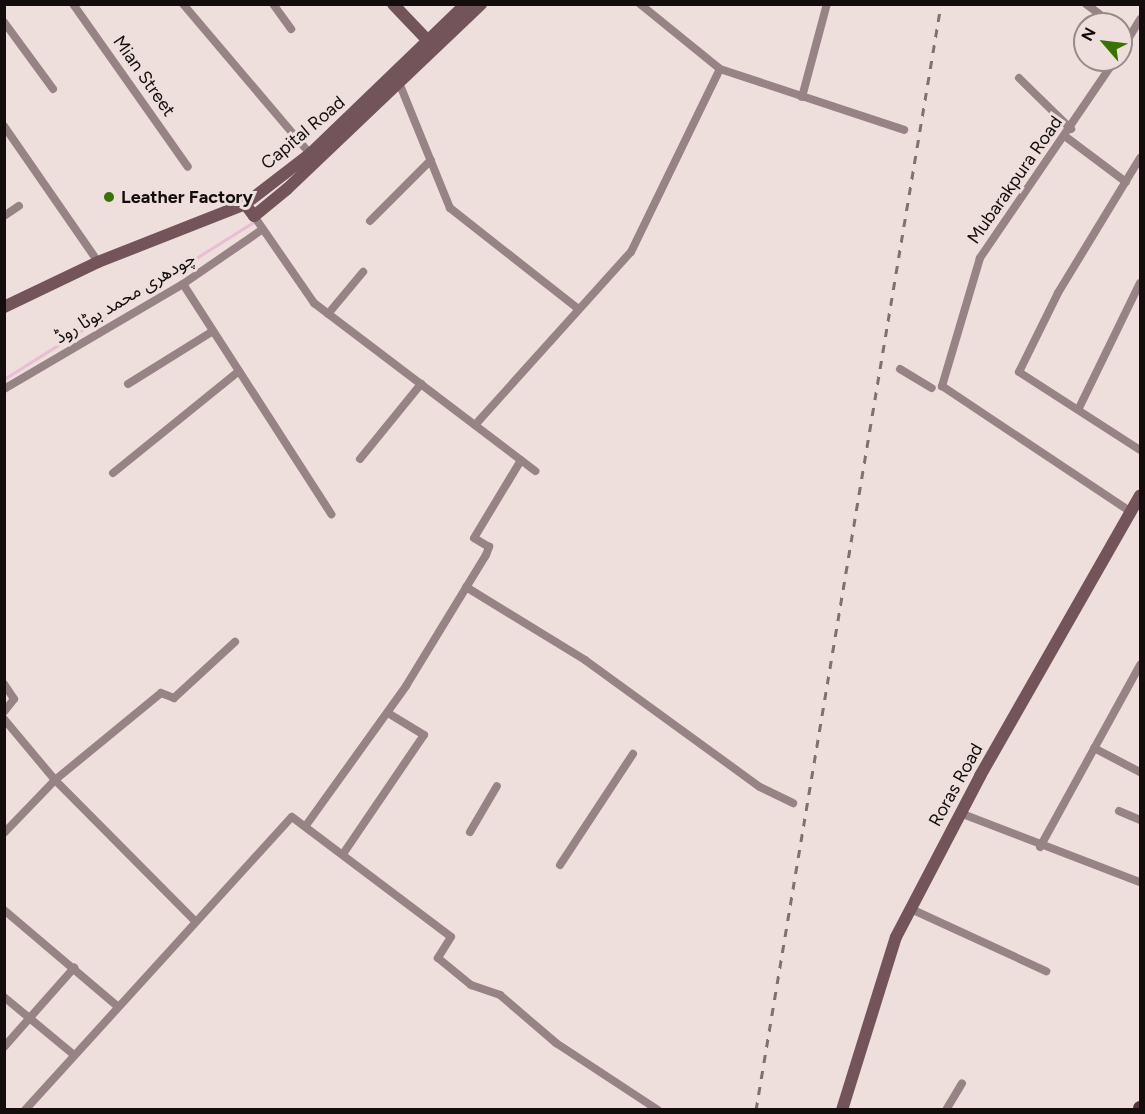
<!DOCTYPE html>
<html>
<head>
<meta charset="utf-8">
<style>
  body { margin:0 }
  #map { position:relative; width:1145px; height:1114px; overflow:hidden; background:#eededc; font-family:Figtree,"Noto Sans Arabic",sans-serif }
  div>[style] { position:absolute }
  .stream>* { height:3px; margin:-1.5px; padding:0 1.5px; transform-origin:1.5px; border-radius:1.5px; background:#e8bdd5 }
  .street>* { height:8px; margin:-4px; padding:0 4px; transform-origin:4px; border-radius:4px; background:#978286 }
  .secondary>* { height:12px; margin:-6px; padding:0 6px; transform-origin:6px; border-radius:6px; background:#72545a }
  .primary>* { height:14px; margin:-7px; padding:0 7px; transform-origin:7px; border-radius:7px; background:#56343c }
  .rail>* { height:3px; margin-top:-1.5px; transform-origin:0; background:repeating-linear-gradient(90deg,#7c7270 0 8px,transparent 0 16px) }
  .dots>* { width:16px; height:16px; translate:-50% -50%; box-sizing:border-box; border:3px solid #eededc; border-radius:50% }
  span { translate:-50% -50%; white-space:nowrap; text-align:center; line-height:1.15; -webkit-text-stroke:6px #eededc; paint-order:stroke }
  .street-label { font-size:18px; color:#130e0d }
  .poi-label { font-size:18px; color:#130e0d; font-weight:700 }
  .left { translate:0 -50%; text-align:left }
  .frame { position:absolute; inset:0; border:6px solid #130e0d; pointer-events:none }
  .north { position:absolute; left:1073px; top:12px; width:60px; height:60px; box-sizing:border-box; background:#eededc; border:2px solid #968b89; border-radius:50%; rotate:298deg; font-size:16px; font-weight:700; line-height:24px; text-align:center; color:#130e0d }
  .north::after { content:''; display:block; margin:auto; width:21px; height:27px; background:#387304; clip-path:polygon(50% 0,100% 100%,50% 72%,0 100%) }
</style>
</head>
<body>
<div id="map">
  <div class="stream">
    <div style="left:4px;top:379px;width:298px;rotate:-32.2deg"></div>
  </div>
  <div class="street">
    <div style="left:73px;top:4px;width:199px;rotate:54.8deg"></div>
    <div style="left:183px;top:4px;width:197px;rotate:49.7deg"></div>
    <div style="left:273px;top:4px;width:31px;rotate:54deg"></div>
    <div style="left:640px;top:4px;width:103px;rotate:39.1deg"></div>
    <div style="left:720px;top:69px;width:194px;rotate:18.3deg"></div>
    <div style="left:1086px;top:4px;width:34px;rotate:37deg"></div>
    <div style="left:4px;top:22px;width:83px;rotate:53.8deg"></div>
    <div style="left:1121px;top:51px;width:37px;rotate:-59deg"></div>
    <div style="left:1115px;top:60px;width:240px;rotate:124.3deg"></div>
    <div style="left:980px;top:258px;width:134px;rotate:106.5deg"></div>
    <div style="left:942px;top:386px;width:227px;rotate:33.7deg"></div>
    <div style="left:1019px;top:78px;width:73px;rotate:44.4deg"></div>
    <div style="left:400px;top:85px;width:133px;rotate:67.9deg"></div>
    <div style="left:450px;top:208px;width:162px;rotate:38.2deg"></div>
    <div style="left:802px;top:97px;width:96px;rotate:-75deg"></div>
    <div style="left:4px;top:126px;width:165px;rotate:55.3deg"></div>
    <div style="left:1066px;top:137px;width:75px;rotate:36.9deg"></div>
    <div style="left:1140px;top:158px;width:158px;rotate:121.3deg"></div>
    <div style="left:1058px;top:293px;width:88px;rotate:116.3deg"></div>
    <div style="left:1019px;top:372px;width:144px;rotate:32.8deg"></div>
    <div style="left:4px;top:216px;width:18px;rotate:-34deg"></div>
    <div style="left:254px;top:216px;width:106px;rotate:55.4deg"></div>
    <div style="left:314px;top:303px;width:278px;rotate:37.2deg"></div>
    <div style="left:370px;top:221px;width:86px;rotate:-45deg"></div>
    <div style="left:183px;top:284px;width:274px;rotate:57.2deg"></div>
    <div style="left:328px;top:314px;width:55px;rotate:-50.2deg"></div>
    <div style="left:900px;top:369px;width:37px;rotate:31deg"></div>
    <div style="left:128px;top:384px;width:100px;rotate:-31.9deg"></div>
    <div style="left:4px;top:389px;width:208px;rotate:-30.4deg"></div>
    <div style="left:183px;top:284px;width:93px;rotate:-34.5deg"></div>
    <div style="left:1079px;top:408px;width:139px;rotate:-64deg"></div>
    <div style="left:475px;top:425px;width:233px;rotate:-48deg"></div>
    <div style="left:631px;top:252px;width:203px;rotate:-64.1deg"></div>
    <div style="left:360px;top:459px;width:97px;rotate:-50.9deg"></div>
    <div style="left:113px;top:473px;width:162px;rotate:-39deg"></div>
    <div style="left:466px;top:587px;width:140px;rotate:31.5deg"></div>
    <div style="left:585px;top:660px;width:216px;rotate:36deg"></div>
    <div style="left:760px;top:787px;width:37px;rotate:26deg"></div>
    <div style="left:4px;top:684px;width:18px;rotate:56deg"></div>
    <div style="left:14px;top:699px;width:16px;rotate:128deg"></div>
    <div style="left:4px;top:719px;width:80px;rotate:50.1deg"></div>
    <div style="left:55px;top:780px;width:199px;rotate:45.2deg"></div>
    <div style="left:1094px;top:748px;width:52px;rotate:27.6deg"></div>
    <div style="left:1119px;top:811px;width:23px;rotate:23deg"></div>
    <div style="left:960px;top:813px;width:193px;rotate:21deg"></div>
    <div style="left:307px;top:824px;width:170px;rotate:-54.3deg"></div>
    <div style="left:406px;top:686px;width:153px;rotate:-58.6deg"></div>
    <div style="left:486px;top:555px;width:9px;rotate:-69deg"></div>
    <div style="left:489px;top:547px;width:17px;rotate:-149deg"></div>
    <div style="left:474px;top:538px;width:91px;rotate:-58.9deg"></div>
    <div style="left:470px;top:832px;width:53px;rotate:-59.6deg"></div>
    <div style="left:4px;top:833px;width:74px;rotate:-46.1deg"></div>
    <div style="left:55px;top:780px;width:137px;rotate:-39.4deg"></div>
    <div style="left:161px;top:693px;width:14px;rotate:21deg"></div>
    <div style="left:174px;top:698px;width:83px;rotate:-42.6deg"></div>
    <div style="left:1040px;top:847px;width:208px;rotate:-61.2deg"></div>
    <div style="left:343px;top:854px;width:144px;rotate:-55.8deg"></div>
    <div style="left:424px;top:735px;width:42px;rotate:-148.6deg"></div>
    <div style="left:560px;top:865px;width:133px;rotate:-56.7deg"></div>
    <div style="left:911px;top:909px;width:149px;rotate:24.7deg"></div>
    <div style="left:4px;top:910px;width:147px;rotate:40.3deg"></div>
    <div style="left:4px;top:997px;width:89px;rotate:39.6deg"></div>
    <div style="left:4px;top:1047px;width:106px;rotate:-48.5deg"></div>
    <div style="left:25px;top:1110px;width:396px;rotate:-47.7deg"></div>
    <div style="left:292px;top:817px;width:199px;rotate:37deg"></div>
    <div style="left:451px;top:937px;width:25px;rotate:122deg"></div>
    <div style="left:438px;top:958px;width:43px;rotate:39.3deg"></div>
    <div style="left:471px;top:985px;width:31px;rotate:19deg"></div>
    <div style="left:500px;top:995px;width:74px;rotate:40.6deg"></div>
    <div style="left:556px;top:1043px;width:122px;rotate:33.3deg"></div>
    <div style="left:946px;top:1110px;width:31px;rotate:-59deg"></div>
  </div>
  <div class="secondary">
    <div style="left:393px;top:4px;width:52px;rotate:46.5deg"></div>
    <div style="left:245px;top:204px;width:15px;rotate:53deg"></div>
    <div style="left:254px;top:216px;width:43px;rotate:-39.3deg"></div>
    <div style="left:287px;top:189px;width:268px;rotate:-43.6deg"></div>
    <div style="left:4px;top:307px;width:104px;rotate:-25.6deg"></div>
    <div style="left:98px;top:262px;width:158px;rotate:-21.5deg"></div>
    <div style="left:245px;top:204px;width:82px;rotate:-37.6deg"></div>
    <div style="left:310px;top:154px;width:216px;rotate:-43.9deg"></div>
    <div style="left:842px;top:1110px;width:181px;rotate:-72.7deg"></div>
    <div style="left:896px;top:937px;width:182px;rotate:-62.4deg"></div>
    <div style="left:980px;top:776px;width:323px;rotate:-60.3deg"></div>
  </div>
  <div class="primary">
    <div style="left:1140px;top:1110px;width:2px;rotate:-90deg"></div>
  </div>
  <div class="rail">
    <div style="left:756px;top:1110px;width:1121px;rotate:-80.5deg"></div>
  </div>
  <div class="dots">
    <div style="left:109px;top:197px;background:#387304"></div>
  </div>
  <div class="street-label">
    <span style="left:144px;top:76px;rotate:55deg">Mian Street</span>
    <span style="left:303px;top:133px;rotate:-40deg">Capital Road</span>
    <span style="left:1015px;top:180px;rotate:-55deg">Mubarakpura Road</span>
    <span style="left:125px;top:298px;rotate:-31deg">چودھری محمد بوٹا روڈ</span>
    <span style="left:956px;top:785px;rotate:-61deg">Roras Road</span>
  </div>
  <div class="poi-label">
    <span class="left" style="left:121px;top:197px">Leather Factory</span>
  </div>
  <div class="frame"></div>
  <div class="north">N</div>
</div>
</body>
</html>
